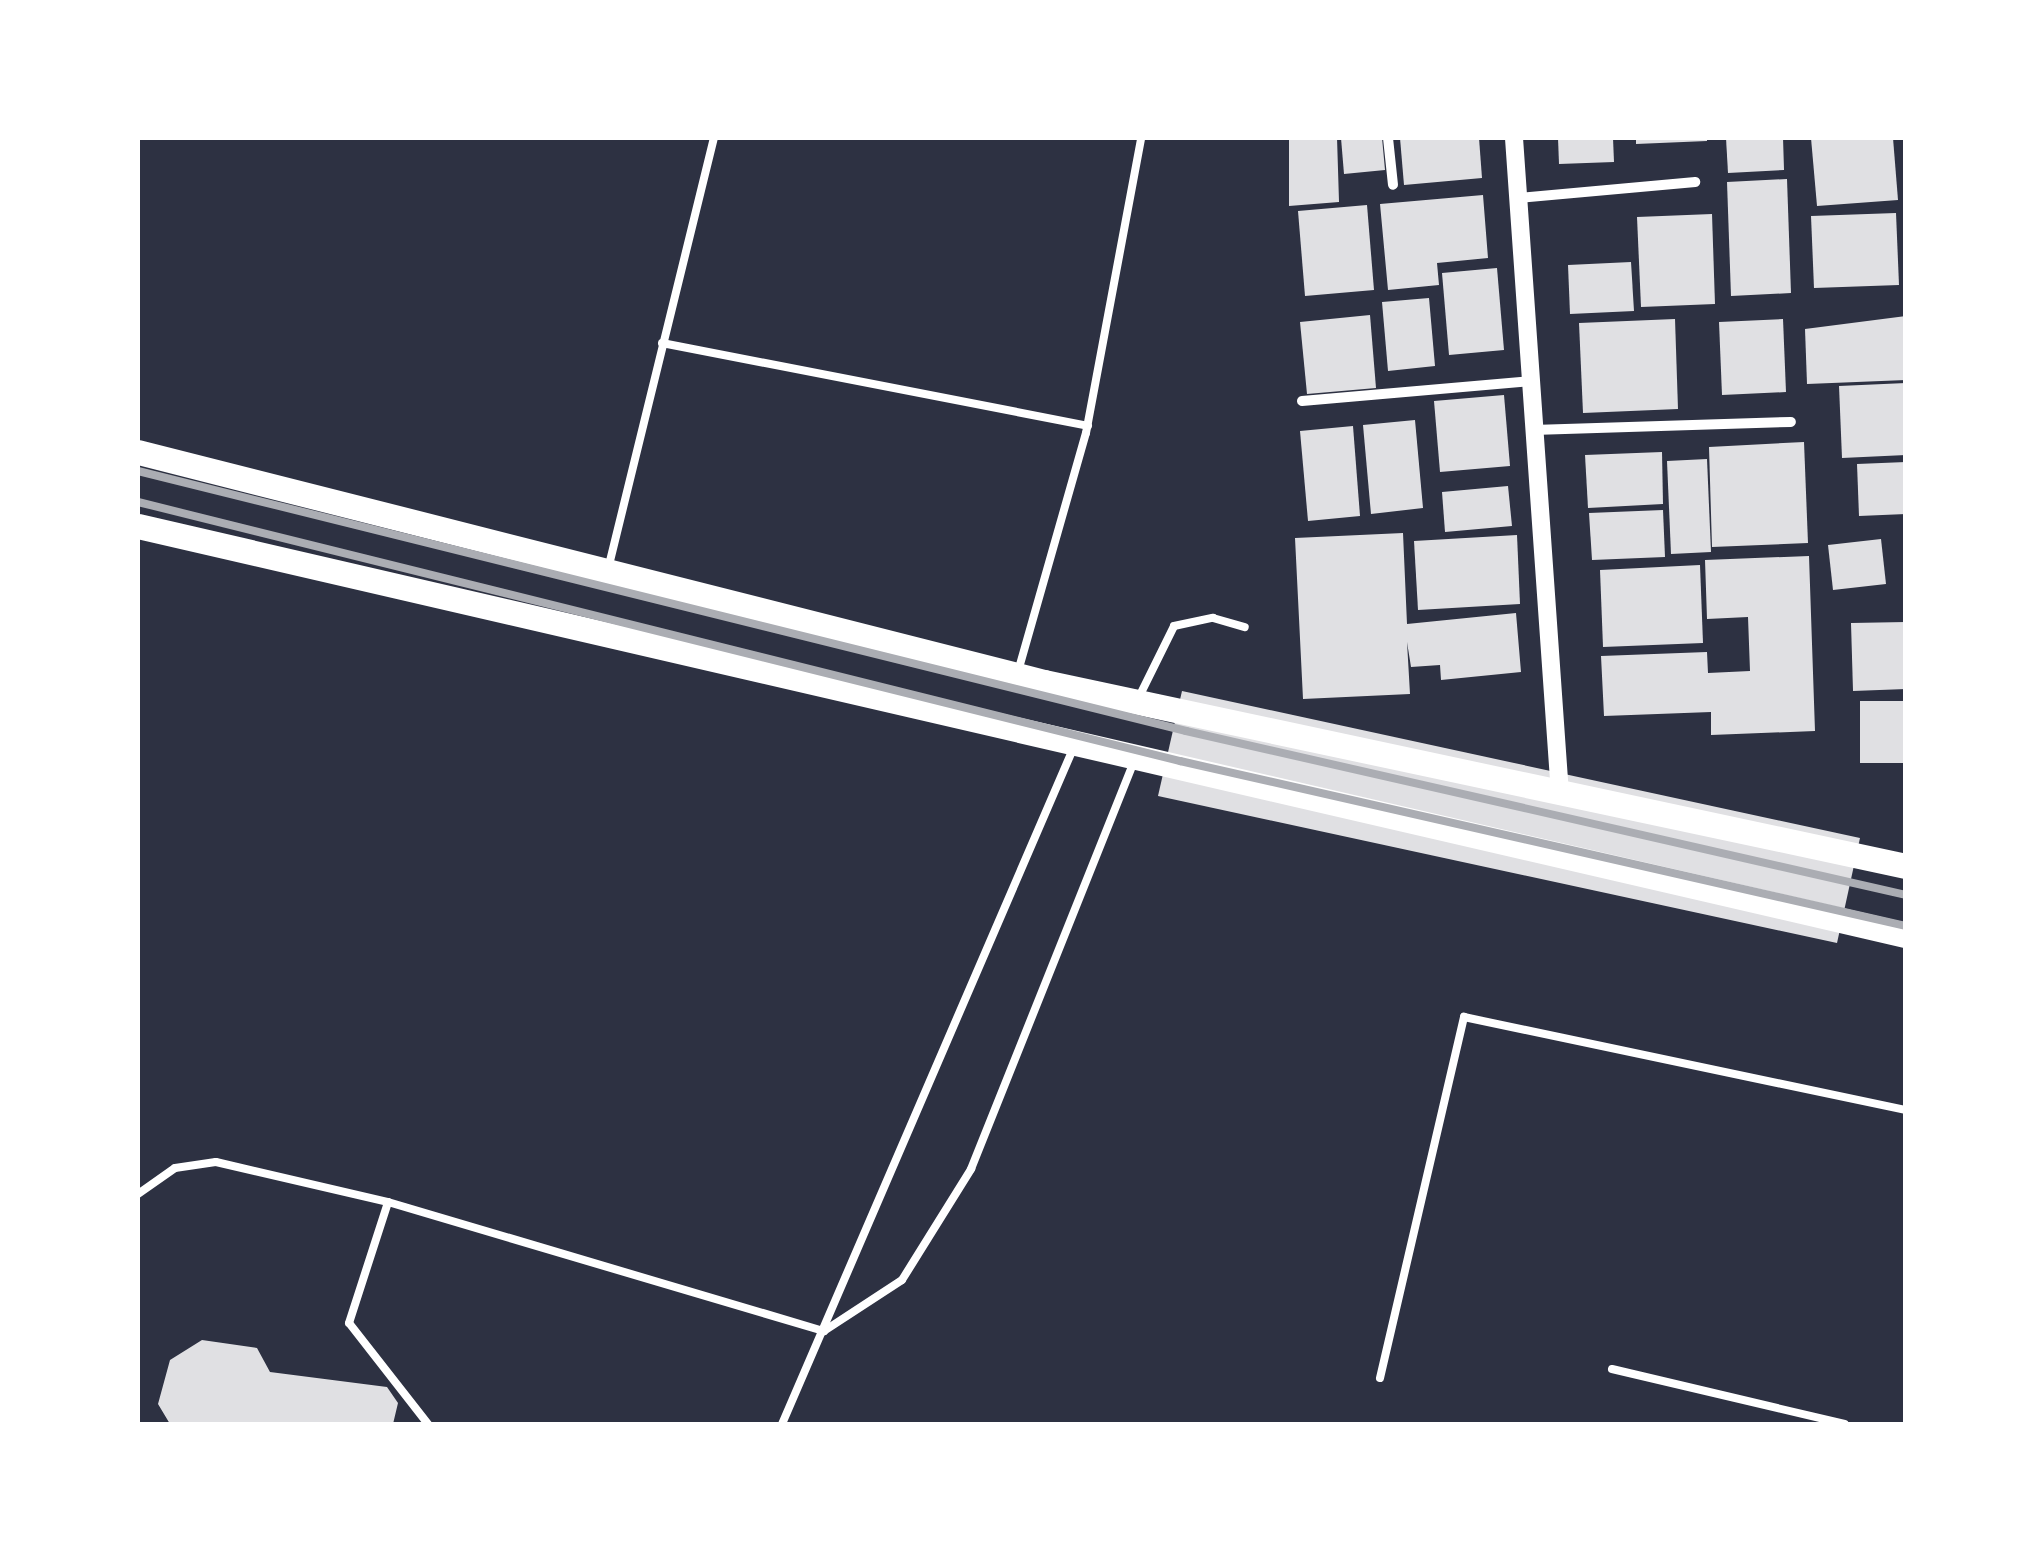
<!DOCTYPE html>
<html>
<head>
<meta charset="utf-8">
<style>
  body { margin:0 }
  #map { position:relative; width:2043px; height:1562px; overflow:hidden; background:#2d3142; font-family:Georgia,serif }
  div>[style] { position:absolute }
  .building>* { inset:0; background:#e0e0e3 }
  .service>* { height:8px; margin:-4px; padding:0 4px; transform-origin:4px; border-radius:4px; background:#fff }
  .minor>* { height:10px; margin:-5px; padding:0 5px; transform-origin:5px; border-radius:5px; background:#fff }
  .tertiary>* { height:18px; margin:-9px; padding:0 9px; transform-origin:9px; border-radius:9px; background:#fff }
  .primary>* { height:25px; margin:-12.5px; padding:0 12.5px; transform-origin:12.5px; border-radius:12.5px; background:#fff }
  .rail>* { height:8px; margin:-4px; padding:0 4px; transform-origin:4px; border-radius:4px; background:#abadb3 }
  span { translate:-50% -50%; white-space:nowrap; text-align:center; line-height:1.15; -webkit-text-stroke:10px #fff; paint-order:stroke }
  .frame { position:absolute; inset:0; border:140px solid #fff; pointer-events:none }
</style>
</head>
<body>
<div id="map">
  <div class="building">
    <div style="clip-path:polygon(1289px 138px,1337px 138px,1339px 202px,1289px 206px)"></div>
    <div style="clip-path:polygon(1341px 138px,1382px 138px,1385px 170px,1344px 174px)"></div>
    <div style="clip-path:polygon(1400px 138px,1479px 138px,1482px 178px,1404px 185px)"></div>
    <div style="clip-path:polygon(1558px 138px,1613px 138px,1614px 162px,1559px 164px)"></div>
    <div style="clip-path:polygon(1636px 138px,1707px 138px,1707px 141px,1636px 144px)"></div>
    <div style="clip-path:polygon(1726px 138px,1783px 138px,1784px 170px,1728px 173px)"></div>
    <div style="clip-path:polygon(1811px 138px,1893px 138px,1898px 200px,1817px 206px)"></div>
    <div style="clip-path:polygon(1787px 179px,1791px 293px,1731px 296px,1727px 182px)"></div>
    <div style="clip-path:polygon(1483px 195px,1488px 258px,1437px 263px,1439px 285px,1388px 290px,1380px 204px)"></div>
    <div style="clip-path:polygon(1367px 205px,1374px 290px,1305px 296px,1298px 211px)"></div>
    <div style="clip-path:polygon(1896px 213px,1899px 285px,1814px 288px,1811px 216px)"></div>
    <div style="clip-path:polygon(1712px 214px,1715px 304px,1641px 307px,1637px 217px)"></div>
    <div style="clip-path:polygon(1631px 262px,1634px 311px,1570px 314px,1568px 265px)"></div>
    <div style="clip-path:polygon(1497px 268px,1504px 350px,1449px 355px,1442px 273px)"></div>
    <div style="clip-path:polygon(1429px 298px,1435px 366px,1388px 371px,1382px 302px)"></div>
    <div style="clip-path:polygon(1370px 315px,1376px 388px,1307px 394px,1300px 322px)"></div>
    <div style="clip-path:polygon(1906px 316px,1906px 380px,1807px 384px,1805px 329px)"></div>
    <div style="clip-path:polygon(1675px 319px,1678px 409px,1583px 413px,1579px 323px)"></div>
    <div style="clip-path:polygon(1783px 319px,1786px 392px,1722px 395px,1719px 322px)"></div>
    <div style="clip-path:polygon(1906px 383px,1906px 455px,1842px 458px,1839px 386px)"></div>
    <div style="clip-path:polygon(1504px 395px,1510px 466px,1440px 472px,1434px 401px)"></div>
    <div style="clip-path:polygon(1415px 420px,1423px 508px,1371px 514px,1363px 425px)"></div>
    <div style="clip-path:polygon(1353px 426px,1360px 516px,1308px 521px,1300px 431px)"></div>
    <div style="clip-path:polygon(1804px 442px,1808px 543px,1712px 547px,1709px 447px)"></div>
    <div style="clip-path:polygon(1662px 452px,1663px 504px,1588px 508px,1585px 455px)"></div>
    <div style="clip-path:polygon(1707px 459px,1711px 552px,1671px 554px,1667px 461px)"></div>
    <div style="clip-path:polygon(1906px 462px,1906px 514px,1859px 516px,1857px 464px)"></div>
    <div style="clip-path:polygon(1508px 486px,1512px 526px,1445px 532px,1442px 492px)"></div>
    <div style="clip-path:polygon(1663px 510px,1665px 557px,1592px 560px,1589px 513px)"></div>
    <div style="clip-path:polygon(1403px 533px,1407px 624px,1516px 613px,1521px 672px,1441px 680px,1440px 665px,1411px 667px,1407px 642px,1410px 694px,1303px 699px,1295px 538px)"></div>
    <div style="clip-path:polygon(1517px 535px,1520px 604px,1418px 610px,1414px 541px)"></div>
    <div style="clip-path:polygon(1881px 539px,1886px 584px,1833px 590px,1828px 545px)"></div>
    <div style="clip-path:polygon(1809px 556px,1815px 731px,1711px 735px,1711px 712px,1604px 716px,1601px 656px,1707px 652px,1708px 673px,1750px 671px,1748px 617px,1707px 619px,1705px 560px)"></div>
    <div style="clip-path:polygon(1700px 565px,1703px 643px,1603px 647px,1600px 570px)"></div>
    <div style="clip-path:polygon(1906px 622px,1906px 689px,1853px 691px,1851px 623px)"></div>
    <div style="clip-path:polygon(1182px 691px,1860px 838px,1837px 943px,1158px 796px)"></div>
    <div style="clip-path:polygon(1860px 701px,1906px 701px,1906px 763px,1860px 763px)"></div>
    <div style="clip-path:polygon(202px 1340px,257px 1348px,270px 1372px,387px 1387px,398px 1403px,393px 1424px,170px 1424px,158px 1404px,170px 1360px)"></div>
  </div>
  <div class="service">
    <div style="left:662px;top:343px;width:434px;rotate:11deg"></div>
    <div style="left:609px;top:565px;width:440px;rotate:-76.2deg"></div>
    <div style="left:1019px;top:668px;width:244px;rotate:-74.1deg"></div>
    <div style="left:1086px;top:433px;width:300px;rotate:-79.4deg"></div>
    <div style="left:1138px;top:699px;width:81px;rotate:-63.7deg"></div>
    <div style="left:1174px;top:626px;width:40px;rotate:-12deg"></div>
    <div style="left:1213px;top:618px;width:33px;rotate:16deg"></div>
    <div style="left:138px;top:1194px;width:45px;rotate:-35.1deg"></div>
    <div style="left:175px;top:1168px;width:41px;rotate:-8.3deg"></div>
    <div style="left:216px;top:1162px;width:177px;rotate:13.1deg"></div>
    <div style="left:1612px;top:1369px;width:239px;rotate:13.3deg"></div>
    <div style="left:1380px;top:1378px;width:371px;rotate:-76.9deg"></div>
    <div style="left:1464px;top:1017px;width:452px;rotate:11.9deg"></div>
    <div style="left:428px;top:1424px;width:128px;rotate:-128deg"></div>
    <div style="left:349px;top:1323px;width:127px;rotate:-72.1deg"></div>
    <div style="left:388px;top:1202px;width:455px;rotate:16.5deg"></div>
    <div style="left:824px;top:1331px;width:93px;rotate:-33.2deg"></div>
    <div style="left:902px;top:1280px;width:131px;rotate:-58.1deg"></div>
    <div style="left:971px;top:1169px;width:438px;rotate:-68.2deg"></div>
    <div style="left:782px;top:1424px;width:735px;rotate:-66.68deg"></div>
  </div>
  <div class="minor">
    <div style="left:1388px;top:138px;width:47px;rotate:83.9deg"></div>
    <div style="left:1519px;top:198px;width:177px;rotate:-5.2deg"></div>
    <div style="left:1302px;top:401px;width:229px;rotate:-5deg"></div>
    <div style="left:1533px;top:430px;width:258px;rotate:-1.8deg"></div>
  </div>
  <div class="tertiary">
    <div style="left:1514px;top:138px;width:658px;rotate:85.99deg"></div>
  </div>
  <div class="primary">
    <div style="left:138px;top:452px;width:935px;rotate:14.24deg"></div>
    <div style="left:1044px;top:682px;width:881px;rotate:12.05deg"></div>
    <div style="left:138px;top:526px;width:1815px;rotate:13.03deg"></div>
  </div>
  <div class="rail">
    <div style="left:138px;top:471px;width:1080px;rotate:13.93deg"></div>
    <div style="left:1186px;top:731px;width:738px;rotate:12.83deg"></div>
    <div style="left:138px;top:502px;width:1074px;rotate:13.96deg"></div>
    <div style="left:1180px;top:761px;width:745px;rotate:12.8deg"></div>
  </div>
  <div class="frame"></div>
</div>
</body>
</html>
